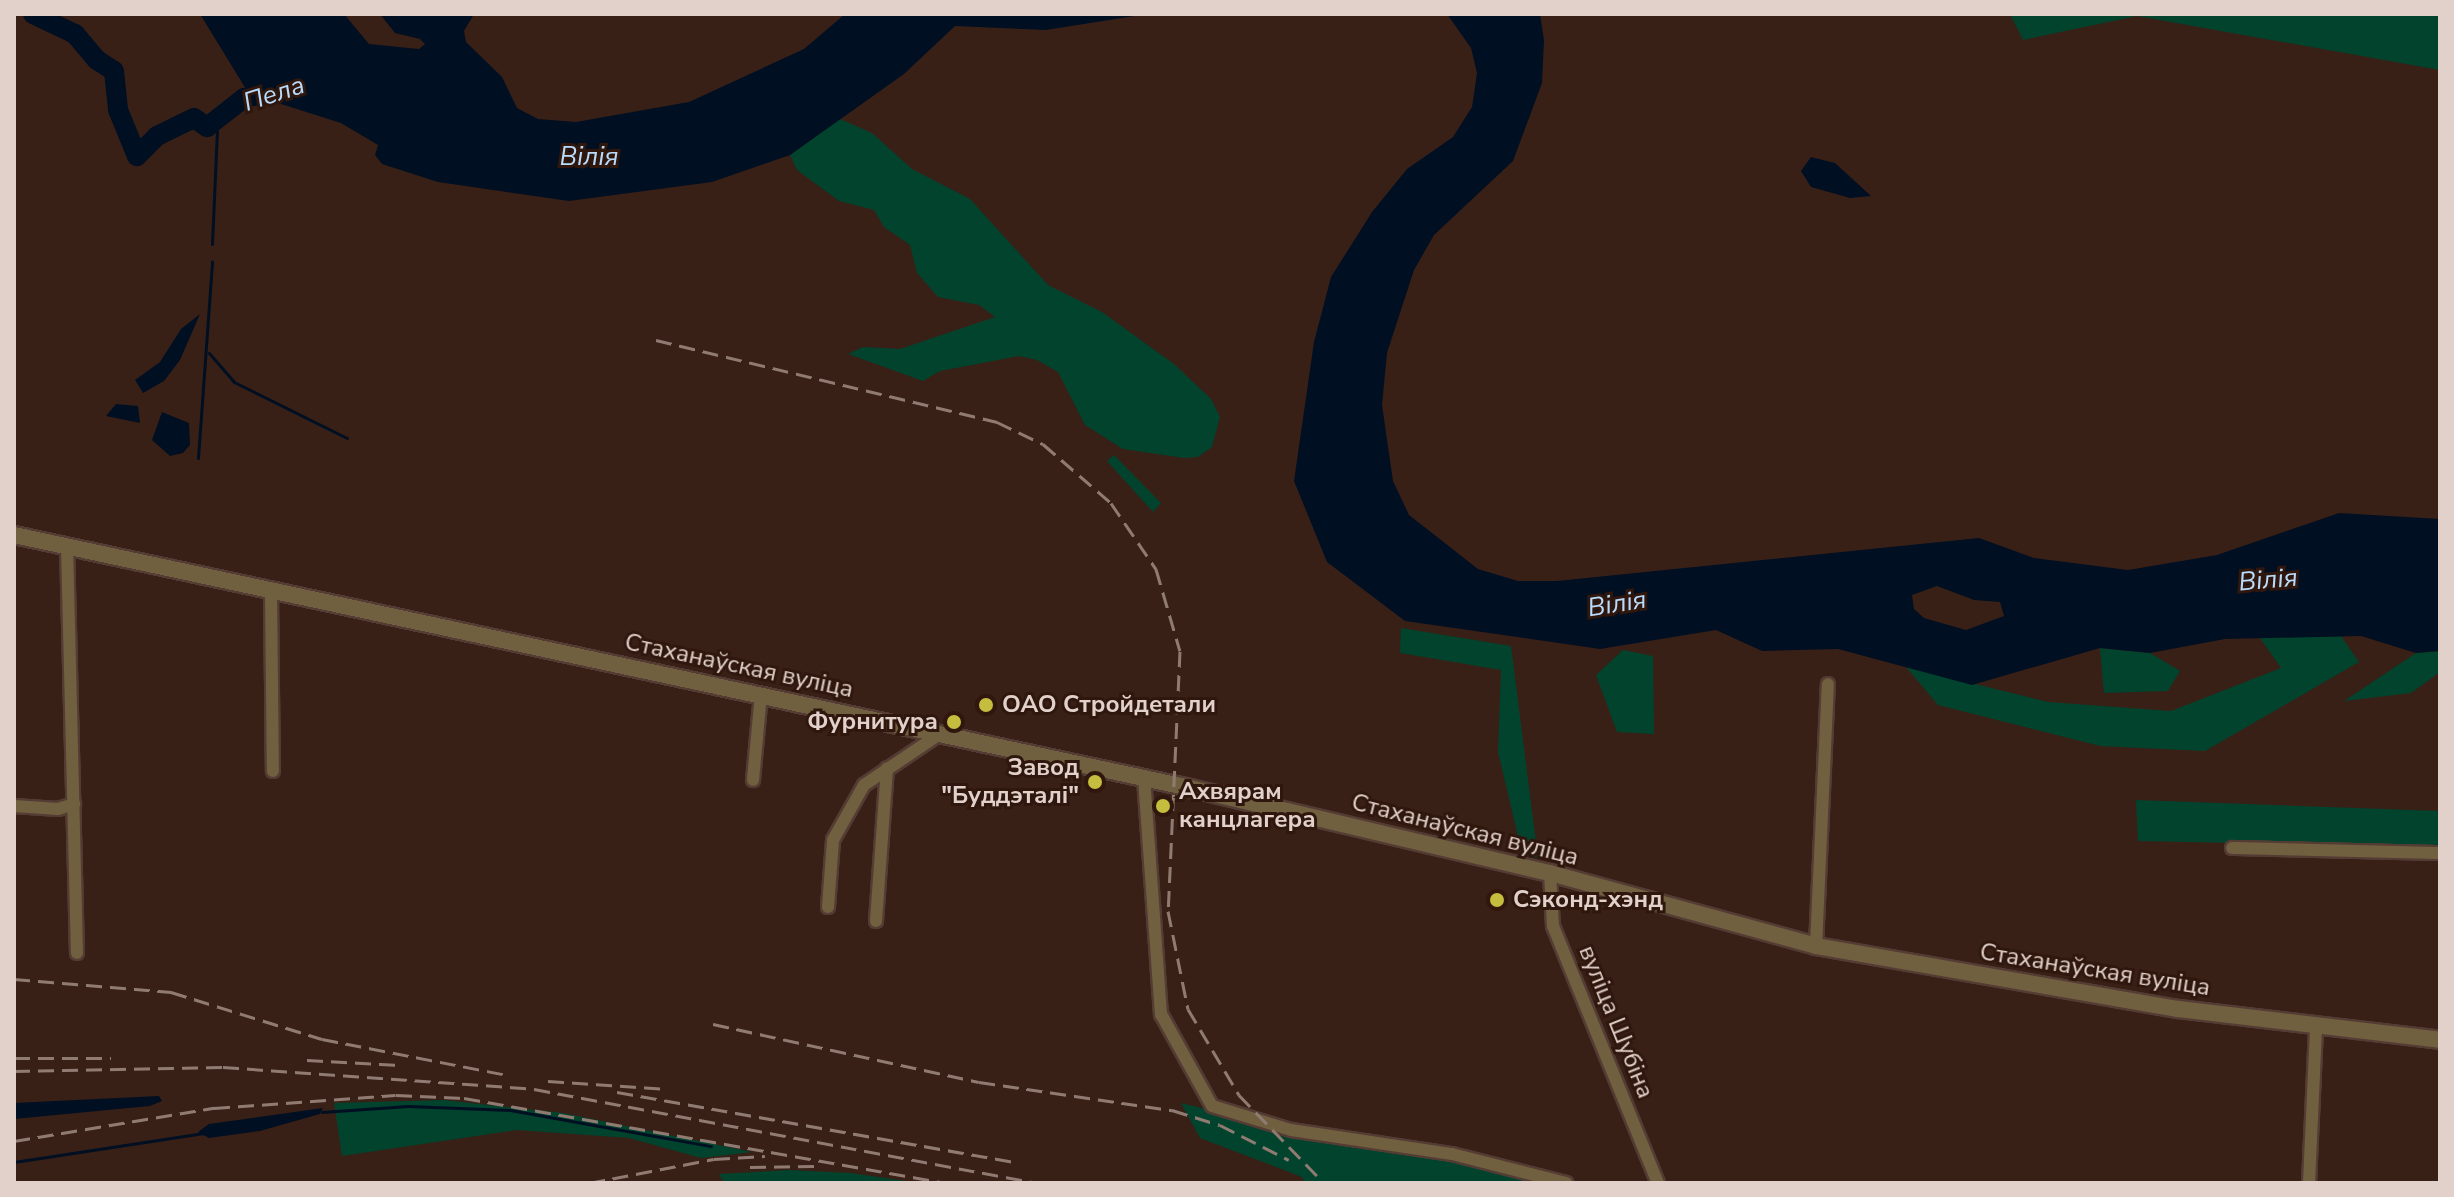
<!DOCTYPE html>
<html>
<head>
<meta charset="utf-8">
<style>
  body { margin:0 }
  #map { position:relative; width:2454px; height:1197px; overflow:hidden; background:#392017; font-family:"Nunito Sans",sans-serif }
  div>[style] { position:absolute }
  .green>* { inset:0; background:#01432d }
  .water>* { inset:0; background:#000f21 }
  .stream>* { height:3px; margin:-1.5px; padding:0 1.5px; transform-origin:1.5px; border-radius:1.5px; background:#000f21 }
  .river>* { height:20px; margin:-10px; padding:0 10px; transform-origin:10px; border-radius:10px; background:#000f21 }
  .roads { filter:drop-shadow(2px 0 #543c34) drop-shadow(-2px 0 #543c34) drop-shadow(0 2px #543c34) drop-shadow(0 -2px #543c34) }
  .minor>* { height:12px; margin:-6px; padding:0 6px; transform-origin:6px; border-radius:6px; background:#71603f }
  .tertiary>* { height:16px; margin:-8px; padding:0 8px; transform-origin:8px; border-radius:8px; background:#71603f }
  .rail>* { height:3px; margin-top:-1.5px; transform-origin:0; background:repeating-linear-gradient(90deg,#907b73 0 16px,transparent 0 24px) }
  .dots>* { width:22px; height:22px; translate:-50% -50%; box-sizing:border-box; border:4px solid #2f170d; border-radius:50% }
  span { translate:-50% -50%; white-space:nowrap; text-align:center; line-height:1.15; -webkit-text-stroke:6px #2f170d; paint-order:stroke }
  .street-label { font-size:24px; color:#e2d1ca }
  .poi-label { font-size:24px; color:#e2d1ca; font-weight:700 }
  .left { translate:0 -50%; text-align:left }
  .right { translate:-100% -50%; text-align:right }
  .water-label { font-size:26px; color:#b9dbfc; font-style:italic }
  .frame { position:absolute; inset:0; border:16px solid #e2d1ca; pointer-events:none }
</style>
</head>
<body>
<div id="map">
  <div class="green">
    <div style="clip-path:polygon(2010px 14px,2440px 14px,2440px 70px,2137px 16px,2023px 40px)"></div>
    <div style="clip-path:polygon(840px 119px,872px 133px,912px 169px,970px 199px,1048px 285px,1102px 312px,1174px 364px,1211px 399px,1220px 417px,1212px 447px,1198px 457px,1184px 458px,1123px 449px,1085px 425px,1058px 372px,1037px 360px,1019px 356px,940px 371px,923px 381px,848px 354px,863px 347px,900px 349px,995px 317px,979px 305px,938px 297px,917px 273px,910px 245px,884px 227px,874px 210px,839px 201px,797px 170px,790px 155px)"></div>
    <div style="clip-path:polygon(1114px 455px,1161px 503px,1153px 512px,1107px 461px)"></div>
    <div style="clip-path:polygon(1401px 628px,1511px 646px,1538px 858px,1522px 853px,1498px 752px,1501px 670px,1400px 653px)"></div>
    <div style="clip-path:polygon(2341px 636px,2359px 662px,2205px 751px,2100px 746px,1938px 705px,1906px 667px,2048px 702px,2171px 711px,2281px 668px,2260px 638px)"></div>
    <div style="clip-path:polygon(2100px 648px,2150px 653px,2180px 671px,2168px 691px,2104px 693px)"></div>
    <div style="clip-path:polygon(1623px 650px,1653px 656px,1654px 734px,1617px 732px,1596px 675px)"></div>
    <div style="clip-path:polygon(2440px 651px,2440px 672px,2411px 693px,2344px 701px,2416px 653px)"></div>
    <div style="clip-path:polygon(2136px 800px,2440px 811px,2440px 847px,2138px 841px)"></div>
    <div style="clip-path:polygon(443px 1100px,563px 1113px,752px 1152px,701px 1158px,629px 1138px,516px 1130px,342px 1156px,334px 1103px)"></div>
    <div style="clip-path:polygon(1181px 1103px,1272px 1125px,1298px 1138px,1456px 1161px,1553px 1183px,1305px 1183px,1302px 1177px,1200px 1138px)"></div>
    <div style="clip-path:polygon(789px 1170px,851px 1173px,919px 1183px,724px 1183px,719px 1174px)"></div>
  </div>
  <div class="water">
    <div style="clip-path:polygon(200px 14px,344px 14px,369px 44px,419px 49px,425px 44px,420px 39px,395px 33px,380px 14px,474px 14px,464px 31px,466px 42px,502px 77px,517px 108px,538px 119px,576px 122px,689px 102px,804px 49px,845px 14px,1147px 14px,1046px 30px,955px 26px,904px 74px,790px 155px,712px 182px,569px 201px,438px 182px,382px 164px,375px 155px,378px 145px,341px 123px,249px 94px)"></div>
    <div style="clip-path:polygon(evenodd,1447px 14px,1540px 14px,1544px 40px,1542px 83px,1513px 161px,1434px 235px,1414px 270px,1387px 353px,1382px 405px,1393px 481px,1409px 515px,1478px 569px,1518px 581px,1557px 581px,1979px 538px,2034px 558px,2128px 570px,2217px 555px,2339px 513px,2440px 519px,2440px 651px,2416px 653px,2361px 636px,2225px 639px,2150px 653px,2100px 648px,1972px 685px,1838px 649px,1762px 651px,1716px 630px,1600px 649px,1405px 621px,1327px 562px,1294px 481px,1314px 342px,1331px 277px,1372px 212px,1407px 169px,1453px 137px,1472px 107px,1477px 73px,1471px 48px,1447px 14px,1937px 586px,1974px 600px,2000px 602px,2004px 616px,1966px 630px,1924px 618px,1914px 609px,1912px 595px,1937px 586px)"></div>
    <div style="clip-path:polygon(1811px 157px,1835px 163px,1871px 196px,1850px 198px,1811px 187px,1801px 171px)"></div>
    <div style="clip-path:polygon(200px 314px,180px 360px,164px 381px,143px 393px,135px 380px,160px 362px,181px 329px)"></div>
    <div style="clip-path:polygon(116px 404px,138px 406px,140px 423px,106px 416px)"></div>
    <div style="clip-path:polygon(162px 412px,189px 423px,190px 445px,183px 453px,170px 456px,152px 440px)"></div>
    <div style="clip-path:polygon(159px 1096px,162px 1101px,150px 1106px,14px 1119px,14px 1103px)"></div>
    <div style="clip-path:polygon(323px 1108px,320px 1114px,260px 1131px,209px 1138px,198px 1132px,209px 1124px)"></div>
  </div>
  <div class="stream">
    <div style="left:218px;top:122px;width:1px;rotate:90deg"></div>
    <div style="left:212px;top:244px;width:113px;rotate:-87.5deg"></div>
    <div style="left:209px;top:353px;width:38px;rotate:49deg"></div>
    <div style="left:234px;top:382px;width:126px;rotate:26.4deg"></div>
    <div style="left:198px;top:458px;width:197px;rotate:-85.9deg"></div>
    <div style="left:322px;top:1112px;width:86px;rotate:-4deg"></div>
    <div style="left:408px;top:1106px;width:102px;rotate:2.2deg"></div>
    <div style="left:510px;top:1110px;width:204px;rotate:10.2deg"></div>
    <div style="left:14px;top:1162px;width:192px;rotate:-8.7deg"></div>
  </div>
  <div class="river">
    <div style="left:33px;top:14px;width:47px;rotate:25.5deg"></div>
    <div style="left:75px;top:34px;width:34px;rotate:50deg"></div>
    <div style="left:97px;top:60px;width:20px;rotate:33deg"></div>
    <div style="left:114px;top:71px;width:39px;rotate:84deg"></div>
    <div style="left:118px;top:110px;width:50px;rotate:67.6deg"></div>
    <div style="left:137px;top:156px;width:28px;rotate:-45deg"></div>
    <div style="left:157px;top:136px;width:41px;rotate:-25.9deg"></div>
    <div style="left:194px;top:118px;width:16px;rotate:35deg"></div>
    <div style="left:207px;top:127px;width:47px;rotate:-38.1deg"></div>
    <div style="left:244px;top:98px;width:37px;rotate:-11deg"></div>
  </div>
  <div class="roads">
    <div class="minor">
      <div style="left:67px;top:545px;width:408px;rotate:88.6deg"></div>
      <div style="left:271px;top:591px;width:180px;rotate:89.4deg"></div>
      <div style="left:1144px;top:778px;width:237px;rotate:85.9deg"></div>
      <div style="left:1161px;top:1014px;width:105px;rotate:61deg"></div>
      <div style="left:1212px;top:1106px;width:83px;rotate:16.9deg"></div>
      <div style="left:1291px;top:1130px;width:163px;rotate:8.5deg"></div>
      <div style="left:1452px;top:1154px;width:118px;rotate:14.3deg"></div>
      <div style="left:753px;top:780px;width:86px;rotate:-84.7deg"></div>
      <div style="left:14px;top:806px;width:44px;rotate:3.9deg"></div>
      <div style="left:58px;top:809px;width:17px;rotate:-17deg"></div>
      <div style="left:2232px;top:848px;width:208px;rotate:1.4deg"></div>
      <div style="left:1550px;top:873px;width:53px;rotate:86.8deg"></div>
      <div style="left:1553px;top:926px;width:278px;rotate:67.8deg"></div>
      <div style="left:828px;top:907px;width:67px;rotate:-85.7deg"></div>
      <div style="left:833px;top:840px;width:63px;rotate:-60.6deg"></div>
      <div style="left:864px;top:785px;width:93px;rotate:-34deg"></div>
      <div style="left:876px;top:921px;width:153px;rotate:-85.9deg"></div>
      <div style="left:1816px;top:946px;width:262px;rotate:-87.4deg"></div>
      <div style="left:2309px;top:1183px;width:157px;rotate:-87.4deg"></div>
    </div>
    <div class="tertiary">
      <div style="left:14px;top:535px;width:1194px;rotate:12.14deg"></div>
      <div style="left:1181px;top:786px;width:379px;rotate:13.3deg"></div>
      <div style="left:1550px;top:873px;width:276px;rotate:15.3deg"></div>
      <div style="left:1816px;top:946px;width:367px;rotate:9.9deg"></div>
      <div style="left:2178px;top:1009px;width:264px;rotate:6.7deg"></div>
    </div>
  </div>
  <div class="rail">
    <div style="left:656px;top:340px;width:351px;rotate:13.5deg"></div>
    <div style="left:997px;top:422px;width:51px;rotate:25.6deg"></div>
    <div style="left:1043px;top:444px;width:90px;rotate:40.9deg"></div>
    <div style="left:1111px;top:503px;width:80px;rotate:55.7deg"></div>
    <div style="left:1156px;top:569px;width:85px;rotate:73.7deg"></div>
    <div style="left:1180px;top:651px;width:260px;rotate:92.6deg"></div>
    <div style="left:1168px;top:911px;width:100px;rotate:78.5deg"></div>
    <div style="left:1188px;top:1009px;width:100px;rotate:59.3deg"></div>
    <div style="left:1239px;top:1095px;width:122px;rotate:46deg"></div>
    <div style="left:14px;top:979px;width:158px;rotate:4.7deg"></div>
    <div style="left:171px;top:992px;width:158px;rotate:17.3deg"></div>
    <div style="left:322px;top:1039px;width:188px;rotate:11deg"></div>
    <div style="left:713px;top:1024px;width:272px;rotate:12.3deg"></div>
    <div style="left:979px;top:1082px;width:195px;rotate:8.3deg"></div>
    <div style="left:1172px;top:1110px;width:50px;rotate:17.4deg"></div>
    <div style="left:1220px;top:1125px;width:77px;rotate:26.9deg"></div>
    <div style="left:14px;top:1058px;width:97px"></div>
    <div style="left:307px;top:1060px;width:92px;rotate:3.1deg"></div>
    <div style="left:14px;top:1071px;width:209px;rotate:-1.1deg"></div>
    <div style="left:223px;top:1067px;width:312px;rotate:4deg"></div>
    <div style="left:534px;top:1089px;width:512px;rotate:10.59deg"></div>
    <div style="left:548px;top:1081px;width:120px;rotate:3.8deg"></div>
    <div style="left:617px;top:1092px;width:405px;rotate:10deg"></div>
    <div style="left:14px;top:1141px;width:203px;rotate:-9.4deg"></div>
    <div style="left:214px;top:1108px;width:182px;rotate:-4.1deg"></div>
    <div style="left:396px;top:1095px;width:68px;rotate:2.5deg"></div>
    <div style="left:464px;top:1098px;width:491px;rotate:10deg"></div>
    <div style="left:750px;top:1167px;width:64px;rotate:-0.9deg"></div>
    <div style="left:589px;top:1183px;width:127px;rotate:-10.9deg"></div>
    <div style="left:714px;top:1159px;width:51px;rotate:-3.4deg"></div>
  </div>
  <div class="dots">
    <div style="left:986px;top:705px;background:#c4bd3e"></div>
    <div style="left:954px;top:722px;background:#c4bd3e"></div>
    <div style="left:1095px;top:782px;background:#c4bd3e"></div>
    <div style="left:1163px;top:806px;background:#c4bd3e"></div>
    <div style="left:1497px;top:900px;background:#c4bd3e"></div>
  </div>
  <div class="street-label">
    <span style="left:739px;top:666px;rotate:12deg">Стаханаўская вуліца</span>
    <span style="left:1465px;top:830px;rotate:14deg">Стаханаўская вуліца</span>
    <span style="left:2095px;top:970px;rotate:9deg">Стаханаўская вуліца</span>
    <span style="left:1616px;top:1022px;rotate:68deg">вуліца Шубіна</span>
  </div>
  <div class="poi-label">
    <span class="left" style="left:1002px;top:705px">ОАО Стройдетали</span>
    <span class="right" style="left:938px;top:722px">Фурнитура</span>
    <span class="right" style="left:1079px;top:782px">Завод<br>"Буддэталі"</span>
    <span class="left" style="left:1179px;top:806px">Ахвярам<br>канцлагера</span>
    <span class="left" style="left:1513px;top:900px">Сэконд-хэнд</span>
  </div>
  <div class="water-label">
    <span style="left:274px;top:94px;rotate:-18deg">Пела</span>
    <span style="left:589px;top:157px">Вілія</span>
    <span style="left:2268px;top:580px;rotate:-5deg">Вілія</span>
    <span style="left:1617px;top:604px;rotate:-9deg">Вілія</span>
  </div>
  <div class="frame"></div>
</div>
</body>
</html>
